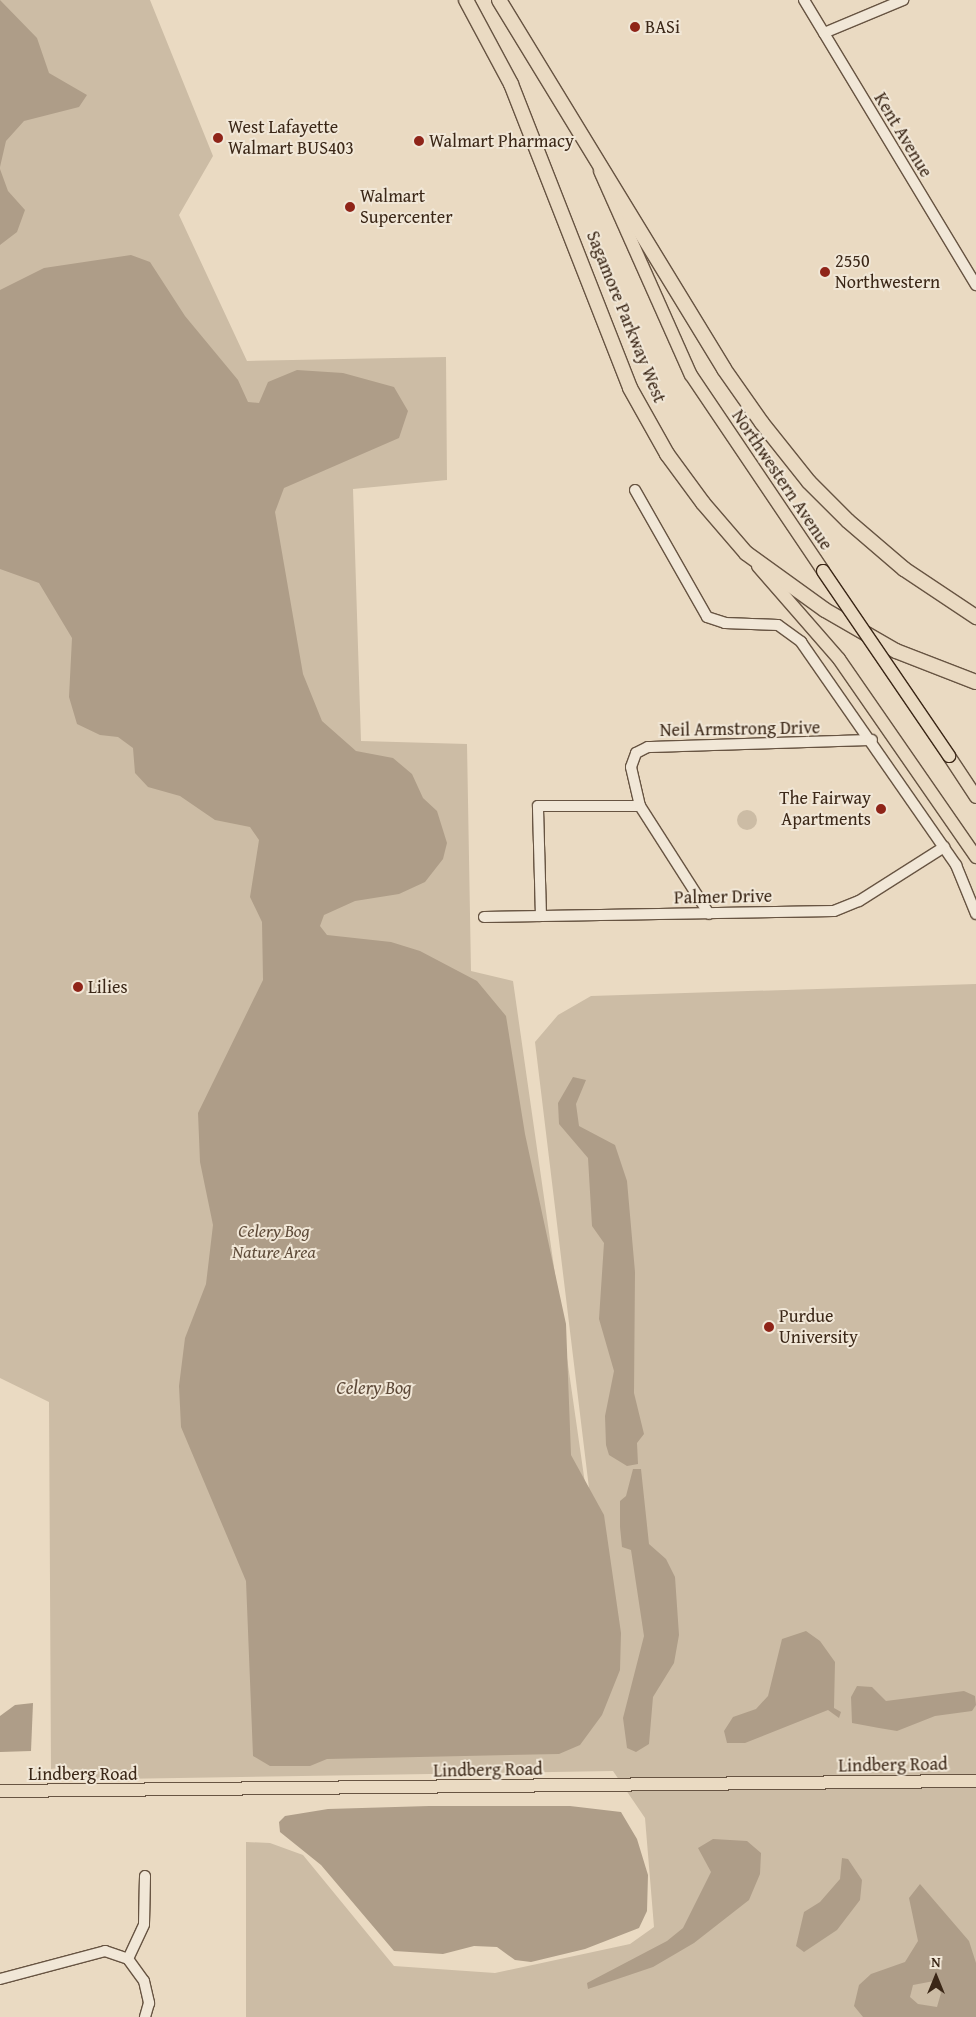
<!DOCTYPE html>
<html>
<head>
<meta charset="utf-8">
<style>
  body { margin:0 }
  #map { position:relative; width:976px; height:2017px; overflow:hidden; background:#eadac2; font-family:"Gentium Book Plus",serif }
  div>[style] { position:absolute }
  .green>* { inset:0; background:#ccbca5 }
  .round { border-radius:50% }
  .water>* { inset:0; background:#ae9d88 }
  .roads { filter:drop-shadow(1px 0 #675442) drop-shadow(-1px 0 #675442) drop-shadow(0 1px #675442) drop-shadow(0 -1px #675442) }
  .minor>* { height:10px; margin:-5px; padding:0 5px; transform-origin:5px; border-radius:5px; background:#f1e7d7 }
  .major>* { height:12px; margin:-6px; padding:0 6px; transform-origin:6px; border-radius:6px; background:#eadac2 }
  .highway>* { height:14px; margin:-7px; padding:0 7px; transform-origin:7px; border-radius:7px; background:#eadac2 }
  .bridges { filter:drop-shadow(1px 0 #3b2717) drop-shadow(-1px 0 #3b2717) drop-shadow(0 1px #3b2717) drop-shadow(0 -1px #3b2717) }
  .major-bridge>* { height:12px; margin:-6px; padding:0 6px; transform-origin:6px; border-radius:6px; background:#eadac2 }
  .dots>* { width:14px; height:14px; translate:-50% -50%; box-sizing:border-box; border:2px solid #f1e7d7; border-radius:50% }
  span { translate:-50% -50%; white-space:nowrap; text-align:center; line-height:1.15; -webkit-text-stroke:4px #f1e7d7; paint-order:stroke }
  .poi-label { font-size:18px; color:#3b2717 }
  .left { translate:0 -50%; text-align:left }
  .right { translate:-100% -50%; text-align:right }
  .street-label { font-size:18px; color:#3b2717 }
  .park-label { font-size:18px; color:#5f4c3a; font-style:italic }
  .water-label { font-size:19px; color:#5e4a39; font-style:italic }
  .north { position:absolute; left:911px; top:1952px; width:50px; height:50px; -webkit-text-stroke:4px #f1e7d7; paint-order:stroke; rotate:0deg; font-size:14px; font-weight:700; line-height:20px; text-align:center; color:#3b2717 }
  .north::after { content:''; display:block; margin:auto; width:18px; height:22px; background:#3b2717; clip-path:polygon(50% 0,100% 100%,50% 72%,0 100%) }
</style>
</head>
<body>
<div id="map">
  <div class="green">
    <div style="clip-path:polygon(0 0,150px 0,213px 156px,179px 215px,247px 361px,446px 357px,447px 480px,353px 489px,361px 741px,467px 744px,471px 971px,513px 981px,607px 1637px,535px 1042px,558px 1015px,591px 996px,976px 984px,976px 2017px,246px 2017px,246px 1842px,270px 1843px,303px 1855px,394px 1966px,495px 1973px,630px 1944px,654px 1927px,645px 1818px,613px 1771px,116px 1779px,90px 1779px,67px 1767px,51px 1769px,49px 1402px,0 1378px)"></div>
    <div class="round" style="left:737px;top:810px;width:20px;height:20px"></div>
  </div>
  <div class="water">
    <div style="clip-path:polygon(0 0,37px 38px,49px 73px,87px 95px,79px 107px,24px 121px,6px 141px,0 167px)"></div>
    <div style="clip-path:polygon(0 169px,8px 191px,25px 210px,17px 232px,0 245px)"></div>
    <div style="clip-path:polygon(131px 255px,150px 262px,185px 316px,238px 380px,248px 402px,259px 403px,268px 382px,297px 370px,343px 373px,394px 387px,408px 411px,399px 438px,284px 488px,275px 512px,303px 674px,322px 721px,356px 751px,393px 758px,412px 774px,423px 798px,437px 811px,447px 843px,443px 859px,425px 882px,399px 894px,355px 901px,324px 915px,320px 926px,327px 935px,391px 942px,420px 951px,477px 981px,506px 1016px,525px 1134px,566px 1324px,571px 1455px,604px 1515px,621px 1633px,620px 1670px,602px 1715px,580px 1745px,559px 1754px,327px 1759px,310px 1766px,270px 1766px,253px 1756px,246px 1581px,181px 1427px,179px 1386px,185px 1338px,206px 1284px,213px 1225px,200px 1162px,198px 1113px,263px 980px,262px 922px,250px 897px,259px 840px,250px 827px,215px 820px,180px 796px,148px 787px,135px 773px,133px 748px,118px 737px,100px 735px,77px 724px,69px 697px,72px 638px,39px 583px,0 569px,0 290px,44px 268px)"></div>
    <div style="clip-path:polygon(573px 1077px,586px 1080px,576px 1104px,579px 1126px,615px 1145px,627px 1181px,635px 1272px,634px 1393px,644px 1434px,637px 1443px,638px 1464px,627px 1466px,609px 1455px,606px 1445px,605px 1416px,614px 1371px,599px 1319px,604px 1243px,592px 1226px,588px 1158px,559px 1124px,558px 1103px)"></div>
    <div style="clip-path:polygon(633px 1469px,641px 1469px,649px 1544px,666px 1559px,675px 1577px,679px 1635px,674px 1663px,653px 1697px,649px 1744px,636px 1752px,627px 1748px,623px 1718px,644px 1636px,631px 1550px,622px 1547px,620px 1527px,620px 1501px,626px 1496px)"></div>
    <div style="clip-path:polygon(806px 1631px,820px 1641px,835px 1662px,834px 1708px,841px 1712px,839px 1718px,828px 1710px,745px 1743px,727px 1743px,724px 1731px,733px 1717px,756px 1709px,768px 1696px,782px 1639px)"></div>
    <div style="clip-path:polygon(857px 1686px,872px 1687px,886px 1701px,964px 1691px,975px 1696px,976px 1705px,972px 1711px,935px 1716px,897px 1731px,879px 1728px,852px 1723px,851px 1697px)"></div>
    <div style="clip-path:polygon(33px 1703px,31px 1751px,0 1752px,0 1716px,15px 1705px)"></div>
    <div style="clip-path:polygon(429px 1806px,570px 1806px,621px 1812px,637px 1839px,648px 1875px,647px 1911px,639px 1928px,585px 1949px,531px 1962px,515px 1960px,497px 1947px,474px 1946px,443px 1954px,394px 1951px,321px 1865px,280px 1832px,279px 1822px,285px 1816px,328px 1809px)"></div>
    <div style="clip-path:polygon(713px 1839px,747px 1841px,761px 1853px,760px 1874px,749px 1900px,694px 1943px,653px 1967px,588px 1989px,587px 1983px,667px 1941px,683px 1928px,711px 1872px,698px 1848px)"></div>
    <div style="clip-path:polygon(842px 1858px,848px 1859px,862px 1880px,860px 1900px,837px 1930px,804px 1952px,796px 1946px,804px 1912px,820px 1902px,840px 1879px)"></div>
    <div style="clip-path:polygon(evenodd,920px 1884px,969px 1941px,976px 1963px,976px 2017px,863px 2017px,854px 2006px,859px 1985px,871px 1974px,905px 1962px,918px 1941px,909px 1898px,920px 1884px,934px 1981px,941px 1993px,937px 2007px,918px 2004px,910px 1997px,913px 1985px,934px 1981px)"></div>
  </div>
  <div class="roads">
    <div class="minor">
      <div style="left:804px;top:0;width:333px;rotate:58.9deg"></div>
      <div style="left:824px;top:33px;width:86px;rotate:-22.7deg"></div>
      <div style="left:635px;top:490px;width:146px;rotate:60.4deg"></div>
      <div style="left:707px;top:617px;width:19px;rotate:18deg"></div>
      <div style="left:725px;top:623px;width:53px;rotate:2.2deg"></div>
      <div style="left:778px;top:625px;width:29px;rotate:36deg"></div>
      <div style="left:801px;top:642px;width:272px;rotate:55.2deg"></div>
      <div style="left:956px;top:865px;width:53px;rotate:67.8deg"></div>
      <div style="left:640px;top:806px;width:40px;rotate:-103deg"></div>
      <div style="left:631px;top:767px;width:15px;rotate:-70deg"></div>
      <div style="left:636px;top:753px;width:13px;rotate:-27deg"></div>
      <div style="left:648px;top:747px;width:224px;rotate:-1.8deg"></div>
      <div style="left:541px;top:916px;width:110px;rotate:-91.6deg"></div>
      <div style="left:538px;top:806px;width:102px"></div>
      <div style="left:640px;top:806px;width:128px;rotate:57.4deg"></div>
      <div style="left:484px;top:917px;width:350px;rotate:-1deg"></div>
      <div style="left:834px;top:911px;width:27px;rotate:-22deg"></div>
      <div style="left:859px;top:901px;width:101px;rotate:-32.4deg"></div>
      <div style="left:128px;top:1959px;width:38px;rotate:-65deg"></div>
      <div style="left:144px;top:1924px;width:48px;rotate:-88.8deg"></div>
      <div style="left:0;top:1979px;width:109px;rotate:-14.9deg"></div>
      <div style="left:105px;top:1951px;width:24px;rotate:19deg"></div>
      <div style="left:128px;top:1959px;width:27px;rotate:54deg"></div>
      <div style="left:144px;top:1981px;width:23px;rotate:77deg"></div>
      <div style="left:149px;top:2003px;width:15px;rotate:106deg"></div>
    </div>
    <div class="major">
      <div style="left:600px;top:171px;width:223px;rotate:66deg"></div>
      <div style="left:691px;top:375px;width:236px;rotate:56deg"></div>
      <div style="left:758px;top:566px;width:123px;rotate:48.9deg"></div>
      <div style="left:839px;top:659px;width:241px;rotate:55.3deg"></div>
      <div style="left:949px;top:756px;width:49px;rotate:56.6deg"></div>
      <div style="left:0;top:1791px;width:976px;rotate:-0.59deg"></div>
    </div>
    <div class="highway">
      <div style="left:466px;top:0;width:95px;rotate:61.8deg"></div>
      <div style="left:511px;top:84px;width:326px;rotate:68.6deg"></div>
      <div style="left:630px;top:388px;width:76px;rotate:60.7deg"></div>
      <div style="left:667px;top:454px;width:61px;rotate:53.7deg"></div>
      <div style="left:703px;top:503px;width:66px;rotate:49.3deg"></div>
      <div style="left:746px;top:553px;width:97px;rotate:35.8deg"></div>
      <div style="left:825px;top:610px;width:82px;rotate:30deg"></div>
      <div style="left:896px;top:651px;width:86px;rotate:21.2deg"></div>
      <div style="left:499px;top:0;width:432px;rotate:58.6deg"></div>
      <div style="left:724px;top:369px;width:66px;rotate:54.9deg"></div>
      <div style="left:762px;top:423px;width:75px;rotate:51.5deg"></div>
      <div style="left:809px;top:482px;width:55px;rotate:45deg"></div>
      <div style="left:848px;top:521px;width:74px;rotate:40.6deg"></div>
      <div style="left:904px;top:569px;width:87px;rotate:33.7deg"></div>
    </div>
  </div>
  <div class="bridges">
    <div class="major-bridge">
      <div style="left:823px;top:571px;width:224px;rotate:55.7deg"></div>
    </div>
  </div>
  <div class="dots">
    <div style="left:635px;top:27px;background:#8f2418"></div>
    <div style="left:218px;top:138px;background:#8f2418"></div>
    <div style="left:419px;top:141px;background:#8f2418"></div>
    <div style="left:350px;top:207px;background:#8f2418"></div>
    <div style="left:825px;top:272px;background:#8f2418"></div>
    <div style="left:881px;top:809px;background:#8f2418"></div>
    <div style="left:78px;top:987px;background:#8f2418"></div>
    <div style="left:769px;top:1327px;background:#8f2418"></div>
  </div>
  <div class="poi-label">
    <span class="left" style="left:645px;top:27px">BASi</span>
    <span class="left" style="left:228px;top:138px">West Lafayette<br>Walmart BUS403</span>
    <span class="left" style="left:429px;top:141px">Walmart Pharmacy</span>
    <span class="left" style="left:360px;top:207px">Walmart<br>Supercenter</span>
    <span class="left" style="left:835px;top:272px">2550<br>Northwestern</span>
    <span class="right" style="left:871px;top:809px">The Fairway<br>Apartments</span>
    <span class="left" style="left:88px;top:987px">Lilies</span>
    <span class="left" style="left:779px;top:1327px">Purdue<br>University</span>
  </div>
  <div class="street-label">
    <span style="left:903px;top:135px;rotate:59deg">Kent Avenue</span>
    <span style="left:626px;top:317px;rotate:68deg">Sagamore Parkway West</span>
    <span style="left:782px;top:480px;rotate:56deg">Northwestern Avenue</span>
    <span style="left:740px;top:729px;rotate:-1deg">Neil Armstrong Drive</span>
    <span style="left:723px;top:897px;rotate:-1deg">Palmer Drive</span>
    <span style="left:893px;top:1765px;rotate:-1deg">Lindberg Road</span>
    <span style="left:488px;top:1770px;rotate:-1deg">Lindberg Road</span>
    <span style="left:83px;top:1774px">Lindberg Road</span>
  </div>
  <div class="park-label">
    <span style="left:274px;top:1242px">Celery Bog<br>Nature Area</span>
  </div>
  <div class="water-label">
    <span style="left:374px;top:1388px">Celery Bog</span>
  </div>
  <div class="north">N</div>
</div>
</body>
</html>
